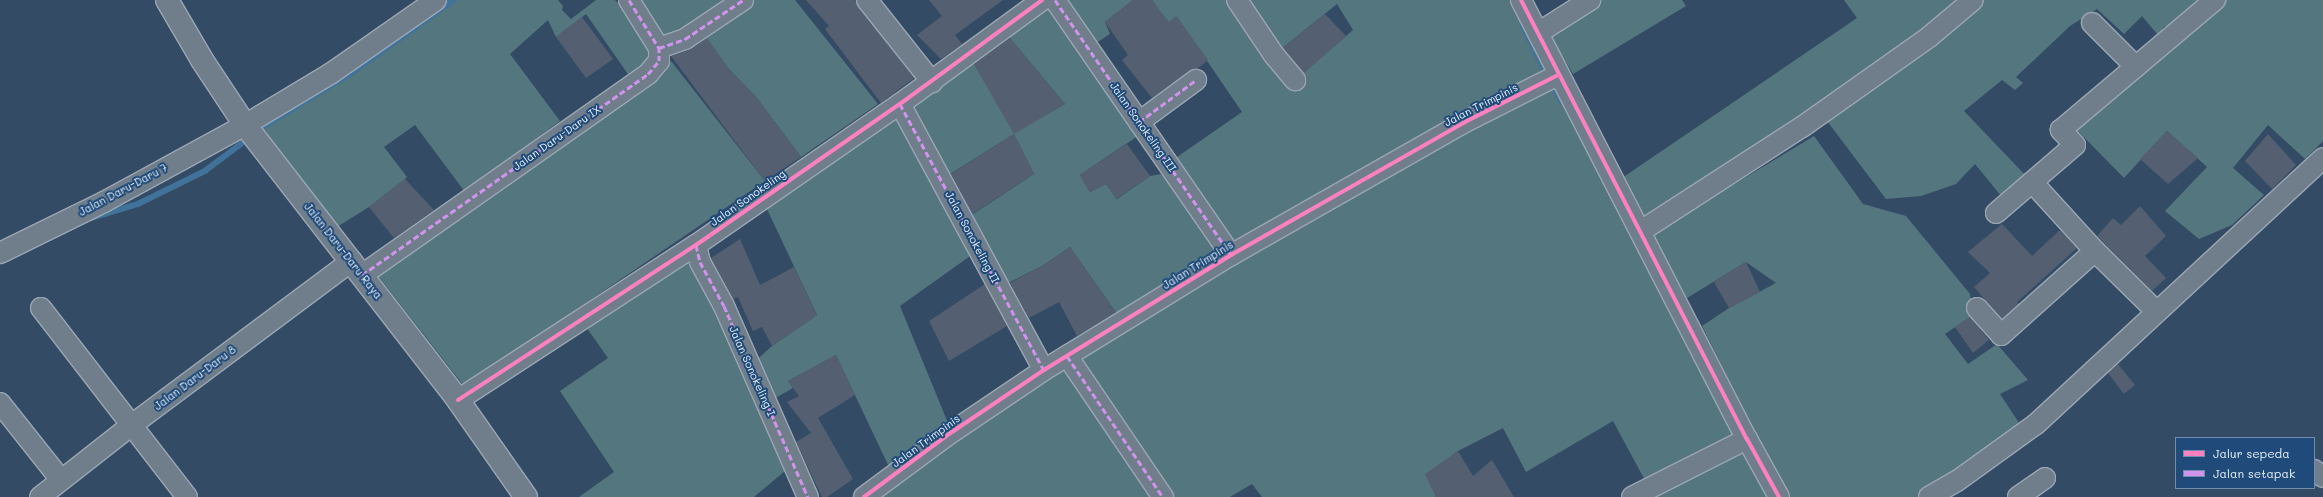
<!DOCTYPE html>
<html>
<head>
<meta charset="utf-8">
<style>
  body { margin:0 }
  #map { position:relative; width:2323px; height:497px; overflow:hidden; background:#344b65; font-family:Mali,sans-serif }
  div>[style] { position:absolute }
  .green>* { inset:0; background:#54767e }
  .stream>* { height:5.5px; margin:-2.75px; padding:0 2.75px; transform-origin:2.75px; border-radius:2.75px; background:#41729a }
  .building>* { inset:0; background:#546071 }
  .roads { filter:drop-shadow(1px 0 #9aa6b3) drop-shadow(-1px 0 #9aa6b3) drop-shadow(0 1px #9aa6b3) drop-shadow(0 -1px #9aa6b3) }
  .minor>* { height:20px; margin:-10px; padding:0 10px; transform-origin:10px; border-radius:10px; background:#707e8c }
  .secondary>* { height:22px; margin:-11px; padding:0 11px; transform-origin:11px; border-radius:11px; background:#707e8c }
  .quiet>* { height:3px; margin-top:-1.5px; transform-origin:0; background:repeating-linear-gradient(90deg,#d193ec 0 6px,transparent 0 9px) }
  .cycleway>* { height:4px; margin:-2px; padding:0 2px; transform-origin:2px; border-radius:2px; background:#ff80c0 }
  span { translate:-50% -50%; white-space:nowrap; text-align:center; line-height:1.15; -webkit-text-stroke:4px #1f4a7a; paint-order:stroke }
  .street-label { font-size:11px; color:#e8f1f8 }
  .legend { position:absolute; left:2175px; top:437px; width:140px; height:52px; box-sizing:border-box; background:#1f4a7a; border:1px solid #6f8dac; margin:0; padding:5px 7px; list-style:none; font-size:12px; color:#e8f1f8 }
  .legend li { display:flex; align-items:center; gap:8px; height:20px }
  .legend b { width:20px; border:1px solid #6f8dac }
</style>
</head>
<body>
<div id="map">
  <div class="green">
    <div style="clip-path:polygon(448px 0,558px 0,563px 6px,562px 10px,571px 19px,596px 0,615px 0,637px 23px,655px 55px,630px 77px,586px 14px,556px 37px,548px 20px,510px 54px,560px 121px,465px 192px,415px 125px,384px 147px,407px 177px,405px 179px,369px 207px,337px 227px,259px 126px)"></div>
    <div style="clip-path:polygon(635px 0,736px 0,668px 42px)"></div>
    <div style="clip-path:polygon(752px 0,795px 0,878px 104px,801px 157px,757px 98px,729px 69px,703px 34px)"></div>
    <div style="clip-path:polygon(1048px 0,1138px 136px,1080px 175px,1090px 192px,1106px 184px,1117px 199px,1150px 176px,1161px 174px,1231px 255px,1117px 314px,1070px 247px,1042px 266px,1008px 283px,970px 216px,1034px 174px,1014px 134px,947px 176px,908px 109px,973px 62px,1014px 133px,1065px 104px,1008px 36px)"></div>
    <div style="clip-path:polygon(1060px 0,1133px 0,1105px 22px,1110px 34px,1093px 45px)"></div>
    <div style="clip-path:polygon(1152px 0,1230px 0,1272px 61px,1295px 80px,1353px 30px,1337px 4px,1274px 55px,1237px 0,1511px 0,1547px 74px,1356px 173px,1358px 177px,1228px 251px,1167px 164px,1242px 112px,1177px 17px,1162px 27px,1149px 14px,1158px 8px)"></div>
    <div style="clip-path:polygon(1596px 0,1682px 0,1686px 6px,1573px 74px,1547px 31px)"></div>
    <div style="clip-path:polygon(1844px 0,1963px 0,1785px 130px,1646px 221px,1622px 178px,1857px 18px)"></div>
    <div style="clip-path:polygon(1983px 0,2207px 0,2170px 32px,2165px 26px,2158px 35px,2142px 16px,2124px 34px,2097px 9px,2070px 26px,2016px 77px,2023px 83px,2015px 90px,2002px 80px,1964px 111px,2028px 178px,2002px 197px,1975px 164px,1956px 184px,1921px 196px,1886px 199px,1824px 117px,1946px 31px)"></div>
    <div style="clip-path:polygon(2223px 0,2323px 0,2323px 141px,2305px 159px,2268px 125px,2233px 168px,2264px 195px,2232px 225px,2199px 239px,2165px 211px,2207px 167px,2167px 131px,2124px 178px,2074px 127px)"></div>
    <div style="clip-path:polygon(671px 61px,765px 181px,464px 386px,375px 272px)"></div>
    <div style="clip-path:polygon(1553px 85px,1739px 436px,1647px 484px,1613px 421px,1526px 472px,1503px 428px,1458px 451px,1426px 474px,1436px 497px,1262px 497px,1252px 484px,1230px 497px,1173px 497px,1076px 361px,1236px 259px)"></div>
    <div style="clip-path:polygon(897px 113px,973px 254px,900px 306px,948px 423px,890px 469px,836px 355px,788px 381px,793px 388px,772px 400px,752px 364px,772px 346px,817px 315px,765px 205px)"></div>
    <div style="clip-path:polygon(1814px 136px,1863px 204px,1906px 216px,1970px 294px,1973px 315px,1945px 334px,1968px 364px,1997px 344px,2028px 380px,2000px 394px,2023px 429px,1921px 497px,1787px 497px,1702px 326px,1729px 308px,1776px 283px,1746px 262px,1687px 298px,1652px 234px)"></div>
    <div style="clip-path:polygon(691px 259px,791px 466px,754px 497px,579px 497px,614px 472px,560px 391px,608px 358px,584px 324px)"></div>
    <div style="clip-path:polygon(1063px 365px,1152px 497px,874px 497px)"></div>
    <div style="clip-path:polygon(1744px 444px,1772px 497px,1642px 497px)"></div>
  </div>
  <div class="stream">
    <div style="left:1523px;top:25px;width:55px;rotate:63.9deg"></div>
    <div style="left:1550px;top:87px;width:4px;rotate:-34deg"></div>
    <div style="left:1553px;top:85px;width:18px;rotate:61deg"></div>
    <div style="left:265px;top:126px;width:103px;rotate:-31.5deg"></div>
    <div style="left:353px;top:72px;width:124px;rotate:-35.5deg"></div>
    <div style="left:92px;top:218px;width:48px;rotate:-16.9deg"></div>
    <div style="left:138px;top:204px;width:75px;rotate:-26.2deg"></div>
    <div style="left:205px;top:171px;width:45px;rotate:-36.9deg"></div>
  </div>
  <div class="building">
    <div style="clip-path:polygon(806px 0,854px 0,914px 78px,881px 103px,825px 29px,829px 26px)"></div>
    <div style="clip-path:polygon(929px 0,1003px 0,955px 35px,962px 44px,941px 59px,917px 35px,942px 16px)"></div>
    <div style="clip-path:polygon(1133px 0,1152px 0,1169px 22px,1176px 16px,1208px 60px,1197px 69px,1189px 71px,1152px 98px,1122px 60px,1128px 55px,1105px 22px)"></div>
    <div style="clip-path:polygon(1325px 14px,1346px 36px,1304px 73px,1283px 48px)"></div>
    <div style="clip-path:polygon(582px 17px,613px 59px,586px 78px,556px 37px)"></div>
    <div style="clip-path:polygon(707px 38px,729px 69px,757px 98px,801px 157px,765px 181px,671px 56px,689px 50px)"></div>
    <div style="clip-path:polygon(1010px 38px,1065px 104px,1014px 134px,974px 64px)"></div>
    <div style="clip-path:polygon(2167px 131px,2198px 158px,2168px 184px,2140px 159px)"></div>
    <div style="clip-path:polygon(1014px 134px,1034px 174px,972px 214px,951px 174px)"></div>
    <div style="clip-path:polygon(2268px 134px,2296px 165px,2272px 189px,2245px 161px)"></div>
    <div style="clip-path:polygon(1127px 144px,1150px 176px,1116px 199px,1106px 184px,1090px 192px,1080px 175px)"></div>
    <div style="clip-path:polygon(405px 179px,434px 210px,394px 238px,369px 207px)"></div>
    <div style="clip-path:polygon(2140px 206px,2166px 236px,2145px 256px,2166px 278px,2152px 291px,2097px 236px,2113px 218px,2121px 225px)"></div>
    <div style="clip-path:polygon(2002px 224px,2032px 256px,2060px 230px,2077px 248px,2017px 302px,2019px 304px,2002px 319px,1974px 287px,1990px 273px,1968px 252px)"></div>
    <div style="clip-path:polygon(740px 239px,760px 285px,794px 267px,817px 315px,772px 346px,762px 327px,753px 331px,738px 297px,733px 299px,711px 258px)"></div>
    <div style="clip-path:polygon(1070px 247px,1116px 313px,1077px 336px,1059px 302px,1029px 318px,1010px 283px,1042px 266px)"></div>
    <div style="clip-path:polygon(1746px 262px,1760px 292px,1729px 308px,1714px 282px)"></div>
    <div style="clip-path:polygon(985px 284px,1007px 326px,949px 361px,929px 321px)"></div>
    <div style="clip-path:polygon(1970px 317px,1989px 340px,1973px 353px,1955px 327px)"></div>
    <div style="clip-path:polygon(836px 355px,855px 395px,818px 418px,853px 479px,827px 497px,822px 497px,796px 442px,811px 433px,787px 402px,799px 396px,788px 381px)"></div>
    <div style="clip-path:polygon(2118px 364px,2135px 385px,2124px 394px,2108px 373px)"></div>
    <div style="clip-path:polygon(1458px 451px,1473px 476px,1492px 460px,1514px 497px,1436px 497px,1425px 474px)"></div>
  </div>
  <div class="roads">
    <div class="minor">
      <div style="left:629px;top:0;width:57px;rotate:58deg"></div>
      <div style="left:867px;top:0;width:105px;rotate:51.6deg"></div>
      <div style="left:1055px;top:0;width:310px;rotate:55.4deg"></div>
      <div style="left:1237px;top:0;width:66px;rotate:56.1deg"></div>
      <div style="left:1274px;top:55px;width:33px;rotate:50deg"></div>
      <div style="left:1521px;top:0;width:494px;rotate:62.8deg"></div>
      <div style="left:1747px;top:439px;width:66px;rotate:61.1deg"></div>
      <div style="left:2092px;top:23px;width:62px;rotate:45deg"></div>
      <div style="left:1538px;top:33px;width:62px;rotate:-32.4deg"></div>
      <div style="left:659px;top:48px;width:28px;rotate:-19deg"></div>
      <div style="left:685px;top:39px;width:70px;rotate:-33.9deg"></div>
      <div style="left:900px;top:104px;width:302px;rotate:61.6deg"></div>
      <div style="left:1139px;top:122px;width:71px;rotate:-36.4deg"></div>
      <div style="left:2032px;top:182px;width:93px;rotate:47.6deg"></div>
      <div style="left:2095px;top:251px;width:86px;rotate:44.5deg"></div>
      <div style="left:1996px;top:213px;width:104px;rotate:-40.7deg"></div>
      <div style="left:2075px;top:145px;width:21px;rotate:-133deg"></div>
      <div style="left:2061px;top:130px;width:202px;rotate:-40.2deg"></div>
      <div style="left:1641px;top:231px;width:192px;rotate:-32.9deg"></div>
      <div style="left:1802px;top:127px;width:156px;rotate:-35.3deg"></div>
      <div style="left:1929px;top:37px;width:57px;rotate:-40.1deg"></div>
      <div style="left:696px;top:245px;width:17px;rotate:77deg"></div>
      <div style="left:700px;top:262px;width:50px;rotate:61.4deg"></div>
      <div style="left:724px;top:306px;width:209px;rotate:66.3deg"></div>
      <div style="left:0;top:253px;width:116px;rotate:-26.1deg"></div>
      <div style="left:104px;top:202px;width:161px;rotate:-28.6deg"></div>
      <div style="left:245px;top:125px;width:99px;rotate:-31deg"></div>
      <div style="left:330px;top:74px;width:129px;rotate:-34.9deg"></div>
      <div style="left:362px;top:275px;width:350px;rotate:-35.1deg"></div>
      <div style="left:648px;top:74px;width:17px;rotate:-50deg"></div>
      <div style="left:659px;top:61px;width:13px;rotate:-90deg"></div>
      <div style="left:41px;top:308px;width:239px;rotate:52.3deg"></div>
      <div style="left:1977px;top:308px;width:36px;rotate:48deg"></div>
      <div style="left:2001px;top:335px;width:126px;rotate:-41.8deg"></div>
      <div style="left:1067px;top:356px;width:171px;rotate:55.8deg"></div>
      <div style="left:458px;top:400px;width:284px;rotate:-33.1deg"></div>
      <div style="left:696px;top:245px;width:248px;rotate:-34.7deg"></div>
      <div style="left:900px;top:104px;width:176px;rotate:-36.2deg"></div>
      <div style="left:0;top:403px;width:98px;rotate:51.6deg"></div>
      <div style="left:2314px;top:470px;width:11px;rotate:38deg"></div>
      <div style="left:40px;top:497px;width:118px;rotate:-38.1deg"></div>
      <div style="left:133px;top:424px;width:273px;rotate:-36.7deg"></div>
      <div style="left:864px;top:497px;width:109px;rotate:-36.5deg"></div>
      <div style="left:952px;top:432px;width:111px;rotate:-34deg"></div>
      <div style="left:1044px;top:370px;width:220px;rotate:-31.6deg"></div>
      <div style="left:1231px;top:255px;width:267px;rotate:-29.6deg"></div>
      <div style="left:1463px;top:123px;width:106px;rotate:-26.8deg"></div>
      <div style="left:1632px;top:497px;width:129px;rotate:-26.8deg"></div>
      <div style="left:1929px;top:497px;width:32px;rotate:-30deg"></div>
      <div style="left:1957px;top:481px;width:97px;rotate:-35.8deg"></div>
      <div style="left:2036px;top:424px;width:391px;rotate:-42.8deg"></div>
      <div style="left:2018px;top:497px;width:33px;rotate:-35deg"></div>
    </div>
    <div class="secondary">
      <div style="left:167px;top:0;width:69px;rotate:59.7deg"></div>
      <div style="left:202px;top:60px;width:78px;rotate:56.5deg"></div>
      <div style="left:245px;top:125px;width:348px;rotate:52.2deg"></div>
      <div style="left:458px;top:400px;width:118px;rotate:55deg"></div>
    </div>
  </div>
  <div class="quiet">
    <div style="left:629px;top:0;width:57px;rotate:58deg"></div>
    <div style="left:1055px;top:0;width:310px;rotate:55.4deg"></div>
    <div style="left:659px;top:48px;width:28px;rotate:-19deg"></div>
    <div style="left:685px;top:39px;width:70px;rotate:-33.9deg"></div>
    <div style="left:900px;top:104px;width:302px;rotate:61.6deg"></div>
    <div style="left:1139px;top:122px;width:71px;rotate:-36.4deg"></div>
    <div style="left:696px;top:245px;width:17px;rotate:77deg"></div>
    <div style="left:700px;top:262px;width:50px;rotate:61.4deg"></div>
    <div style="left:724px;top:306px;width:209px;rotate:66.3deg"></div>
    <div style="left:362px;top:275px;width:350px;rotate:-35.1deg"></div>
    <div style="left:648px;top:74px;width:17px;rotate:-50deg"></div>
    <div style="left:659px;top:61px;width:13px;rotate:-90deg"></div>
    <div style="left:1067px;top:356px;width:171px;rotate:55.8deg"></div>
  </div>
  <div class="cycleway">
    <div style="left:1521px;top:0;width:494px;rotate:62.8deg"></div>
    <div style="left:1747px;top:439px;width:66px;rotate:61.1deg"></div>
    <div style="left:458px;top:400px;width:284px;rotate:-33.1deg"></div>
    <div style="left:696px;top:245px;width:248px;rotate:-34.7deg"></div>
    <div style="left:900px;top:104px;width:176px;rotate:-36.2deg"></div>
    <div style="left:864px;top:497px;width:109px;rotate:-36.5deg"></div>
    <div style="left:952px;top:432px;width:111px;rotate:-34deg"></div>
    <div style="left:1044px;top:370px;width:220px;rotate:-31.6deg"></div>
    <div style="left:1231px;top:255px;width:267px;rotate:-29.6deg"></div>
    <div style="left:1463px;top:123px;width:106px;rotate:-26.8deg"></div>
  </div>
  <div class="street-label">
    <span style="left:1481px;top:105px;rotate:-27deg">Jalan Trimpinis</span>
    <span style="left:1143px;top:127px;rotate:55deg">Jalan Sonokeling III</span>
    <span style="left:557px;top:138px;rotate:-35deg">Jalan Daru-Daru IX</span>
    <span style="left:123px;top:190px;rotate:-28deg">Jalan Daru-Daru 7</span>
    <span style="left:748px;top:198px;rotate:-35deg">Jalan Sonokeling</span>
    <span style="left:972px;top:237px;rotate:62deg">Jalan Sonokeling II</span>
    <span style="left:343px;top:251px;rotate:52deg">Jalan Daru-Daru Raya</span>
    <span style="left:1198px;top:265px;rotate:-32deg">Jalan Trimpinis</span>
    <span style="left:752px;top:371px;rotate:66deg">Jalan Sonokeling I</span>
    <span style="left:195px;top:378px;rotate:-37deg">Jalan Daru-Daru 8</span>
    <span style="left:926px;top:441px;rotate:-36deg">Jalan Trimpinis</span>
  </div>
  <ul class="legend">
  <li><b style="height:5px;background:#ff80c0"></b>Jalur sepeda</li>
  <li><b style="height:5px;background:#d193ec"></b>Jalan setapak</li>
  </ul>
</div>
</body>
</html>
